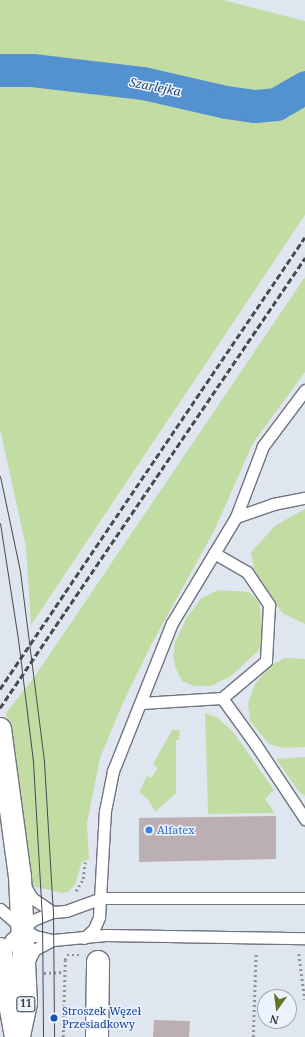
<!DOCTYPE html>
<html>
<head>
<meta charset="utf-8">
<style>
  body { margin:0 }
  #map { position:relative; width:305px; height:1037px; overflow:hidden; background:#dfe6f0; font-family:"Noto Serif",serif }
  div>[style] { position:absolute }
  .green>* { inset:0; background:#c3dca4 }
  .river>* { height:33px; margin:-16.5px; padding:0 16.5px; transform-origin:16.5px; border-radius:16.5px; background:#5491d1 }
  .building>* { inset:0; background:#bcafb4 }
  .path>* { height:2.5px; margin-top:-1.25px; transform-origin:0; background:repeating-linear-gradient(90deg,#8d9199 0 2px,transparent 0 5px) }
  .roads { filter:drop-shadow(1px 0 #6f747e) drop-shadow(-1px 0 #6f747e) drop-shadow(0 1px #6f747e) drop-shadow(0 -1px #6f747e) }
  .service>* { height:11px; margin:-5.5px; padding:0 5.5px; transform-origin:5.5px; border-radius:5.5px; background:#fff }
  .minor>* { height:22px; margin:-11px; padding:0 11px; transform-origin:11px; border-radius:11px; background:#fff }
  .trunk>* { height:22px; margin:-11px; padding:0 11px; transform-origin:11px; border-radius:11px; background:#fff }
  .tram>* { height:1px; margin:-0.5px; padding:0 0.5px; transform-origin:0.5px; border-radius:0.5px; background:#474a4f }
  .rail>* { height:3px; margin-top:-1.5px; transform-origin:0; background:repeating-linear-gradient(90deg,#474a4f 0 6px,transparent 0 9px) }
  .dots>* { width:11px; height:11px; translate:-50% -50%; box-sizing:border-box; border:2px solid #ecf3fe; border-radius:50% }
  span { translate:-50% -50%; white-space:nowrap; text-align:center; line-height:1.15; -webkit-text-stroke:3px #ecf3fe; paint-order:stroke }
  .shield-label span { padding:1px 3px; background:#ecf3fe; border:1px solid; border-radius:3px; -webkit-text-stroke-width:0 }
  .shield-label { font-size:10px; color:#323439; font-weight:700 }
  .shop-label { font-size:11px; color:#366cbe }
  .left { translate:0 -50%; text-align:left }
  .transit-label { font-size:11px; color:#164399 }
  .water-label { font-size:12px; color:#1b4672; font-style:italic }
  .north { position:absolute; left:257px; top:989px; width:40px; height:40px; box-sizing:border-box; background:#ecf3fe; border:1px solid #a2a7af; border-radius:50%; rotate:194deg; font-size:11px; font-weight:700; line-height:16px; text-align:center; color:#323439 }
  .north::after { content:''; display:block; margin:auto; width:14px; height:18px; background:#627524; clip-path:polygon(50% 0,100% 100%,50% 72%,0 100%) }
</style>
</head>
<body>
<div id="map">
  <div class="green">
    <div style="clip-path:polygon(0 0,223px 0,305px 21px,305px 215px,31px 625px,26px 547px,0 429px)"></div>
    <div style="clip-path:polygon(305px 277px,305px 372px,253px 443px,215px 529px,150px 647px,121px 707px,100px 758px,87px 823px,89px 859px,82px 862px,75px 885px,68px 892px,62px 893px,32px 886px,27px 872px,6px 713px,35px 676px)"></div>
    <div style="clip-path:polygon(305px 509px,305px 624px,282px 613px,254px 569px,251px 552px,276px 525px)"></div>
    <div style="clip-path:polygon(219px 590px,249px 592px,259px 602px,264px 636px,259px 650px,231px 676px,211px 686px,194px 686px,182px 681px,176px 669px,173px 656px,175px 642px,186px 619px,201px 598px)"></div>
    <div style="clip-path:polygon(285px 658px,305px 659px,305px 747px,284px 748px,269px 744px,250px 721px,248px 703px,255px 684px,271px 665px)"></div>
    <div style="clip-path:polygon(205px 713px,218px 718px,234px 733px,274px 790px,265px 799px,275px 813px,208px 814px)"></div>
    <div style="clip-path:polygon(172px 730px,180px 730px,179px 740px,176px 740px,176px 793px,155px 812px,148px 799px,139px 792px,147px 776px,151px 778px,158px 768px,153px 764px)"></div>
    <div style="clip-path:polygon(305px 757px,305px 796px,299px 792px,276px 759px)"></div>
  </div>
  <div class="river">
    <div style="left:0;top:70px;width:32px"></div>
    <div style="left:32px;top:70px;width:112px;rotate:6.7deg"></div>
    <div style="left:143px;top:83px;width:85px;rotate:12.9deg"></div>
    <div style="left:226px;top:102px;width:29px;rotate:8deg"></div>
    <div style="left:255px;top:106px;width:21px;rotate:-5deg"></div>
    <div style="left:276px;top:104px;width:34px;rotate:-30deg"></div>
  </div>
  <div class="building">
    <div style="clip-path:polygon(276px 816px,276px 859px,139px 862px,139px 818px)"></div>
    <div style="clip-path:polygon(154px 1020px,190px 1021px,189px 1037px,153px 1037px)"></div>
  </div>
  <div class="path">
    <div style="left:76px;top:891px;width:14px;rotate:-60deg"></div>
    <div style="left:83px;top:879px;width:17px;rotate:-83deg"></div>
    <div style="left:299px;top:954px;width:46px;rotate:82.6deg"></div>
    <div style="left:44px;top:973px;width:20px;rotate:-3deg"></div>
    <div style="left:63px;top:1037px;width:77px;rotate:-88.5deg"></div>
    <div style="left:65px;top:960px;width:5px;rotate:-68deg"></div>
    <div style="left:67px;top:955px;width:13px"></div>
    <div style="left:253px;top:1037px;width:85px;rotate:-88deg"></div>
  </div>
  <div class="roads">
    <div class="service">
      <div style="left:236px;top:517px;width:39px;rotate:-19deg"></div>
      <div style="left:273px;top:504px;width:33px;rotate:-11deg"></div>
      <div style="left:214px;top:553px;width:38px;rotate:30deg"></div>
      <div style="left:247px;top:572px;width:40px;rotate:56deg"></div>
      <div style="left:269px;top:605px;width:56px;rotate:93.1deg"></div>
      <div style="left:266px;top:661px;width:57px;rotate:139.9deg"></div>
      <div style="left:141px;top:703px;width:81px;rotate:-3.5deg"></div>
      <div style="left:222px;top:698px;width:58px;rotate:54.1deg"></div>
      <div style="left:256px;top:745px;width:89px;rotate:56.5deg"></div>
      <div style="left:25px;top:886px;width:14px;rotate:60deg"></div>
      <div style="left:32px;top:898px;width:25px;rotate:34deg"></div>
      <div style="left:0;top:909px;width:30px;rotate:41deg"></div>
      <div style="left:23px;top:929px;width:14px;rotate:30deg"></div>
      <div style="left:35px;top:936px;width:18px;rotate:13deg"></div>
      <div style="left:53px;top:940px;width:53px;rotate:-5.4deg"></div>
      <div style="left:106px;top:935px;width:199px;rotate:0.9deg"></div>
      <div style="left:84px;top:938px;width:13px;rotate:-42deg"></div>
      <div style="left:94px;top:929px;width:13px;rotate:-67deg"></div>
      <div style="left:99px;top:917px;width:106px;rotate:-86.8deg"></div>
      <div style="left:105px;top:811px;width:41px;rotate:-78.7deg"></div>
      <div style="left:113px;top:771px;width:159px;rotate:-68.3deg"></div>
      <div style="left:172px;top:623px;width:124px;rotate:-58.9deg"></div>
      <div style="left:236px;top:517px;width:76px;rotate:-69.2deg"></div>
      <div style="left:263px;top:446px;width:70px;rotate:-53.1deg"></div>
      <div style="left:4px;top:956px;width:18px;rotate:-68deg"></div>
      <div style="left:11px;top:939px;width:29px;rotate:-41deg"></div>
      <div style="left:33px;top:920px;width:22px;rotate:-22deg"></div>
      <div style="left:53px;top:912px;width:13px;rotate:-4deg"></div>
      <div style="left:66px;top:911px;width:38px;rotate:-20deg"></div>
      <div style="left:102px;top:898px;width:203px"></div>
      <div style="left:28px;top:963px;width:14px;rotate:-65deg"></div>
      <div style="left:34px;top:950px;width:21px;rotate:-28deg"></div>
    </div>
    <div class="minor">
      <div style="left:97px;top:1037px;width:75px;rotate:-89.2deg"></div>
    </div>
    <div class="trunk">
      <div style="left:0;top:729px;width:149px;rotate:82.3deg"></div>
      <div style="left:20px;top:877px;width:126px;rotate:87.3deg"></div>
      <div style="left:26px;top:1003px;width:35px;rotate:102deg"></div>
      <div style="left:0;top:949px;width:89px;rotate:79.7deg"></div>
    </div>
  </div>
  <div class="tram">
    <div style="left:0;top:476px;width:97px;rotate:78.1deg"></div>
    <div style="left:20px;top:571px;width:193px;rotate:82.8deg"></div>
    <div style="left:44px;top:762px;width:150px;rotate:86.6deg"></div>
    <div style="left:53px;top:912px;width:125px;rotate:89.5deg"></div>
    <div style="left:0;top:523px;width:117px;rotate:81.2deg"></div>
    <div style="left:18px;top:639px;width:124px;rotate:83deg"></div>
    <div style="left:33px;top:762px;width:154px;rotate:86.7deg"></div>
    <div style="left:42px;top:916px;width:121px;rotate:89.5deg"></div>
  </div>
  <div class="rail">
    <div style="left:0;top:689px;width:545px;rotate:-55.99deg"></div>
    <div style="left:0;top:708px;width:544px;rotate:-55.87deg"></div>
  </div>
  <div class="dots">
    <div style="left:149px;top:830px;background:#3f7fe0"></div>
    <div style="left:54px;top:1018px;background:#1a4fb4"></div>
  </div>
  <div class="shield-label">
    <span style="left:26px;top:1004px">11</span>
  </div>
  <div class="shop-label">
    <span class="left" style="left:157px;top:830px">Alfatex</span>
  </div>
  <div class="transit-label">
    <span class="left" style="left:62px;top:1018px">Stroszek Węzeł<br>Przesiadkowy</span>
  </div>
  <div class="water-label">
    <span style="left:155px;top:87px;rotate:11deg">Szarlejka</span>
  </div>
  <div class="north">N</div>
</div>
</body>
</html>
